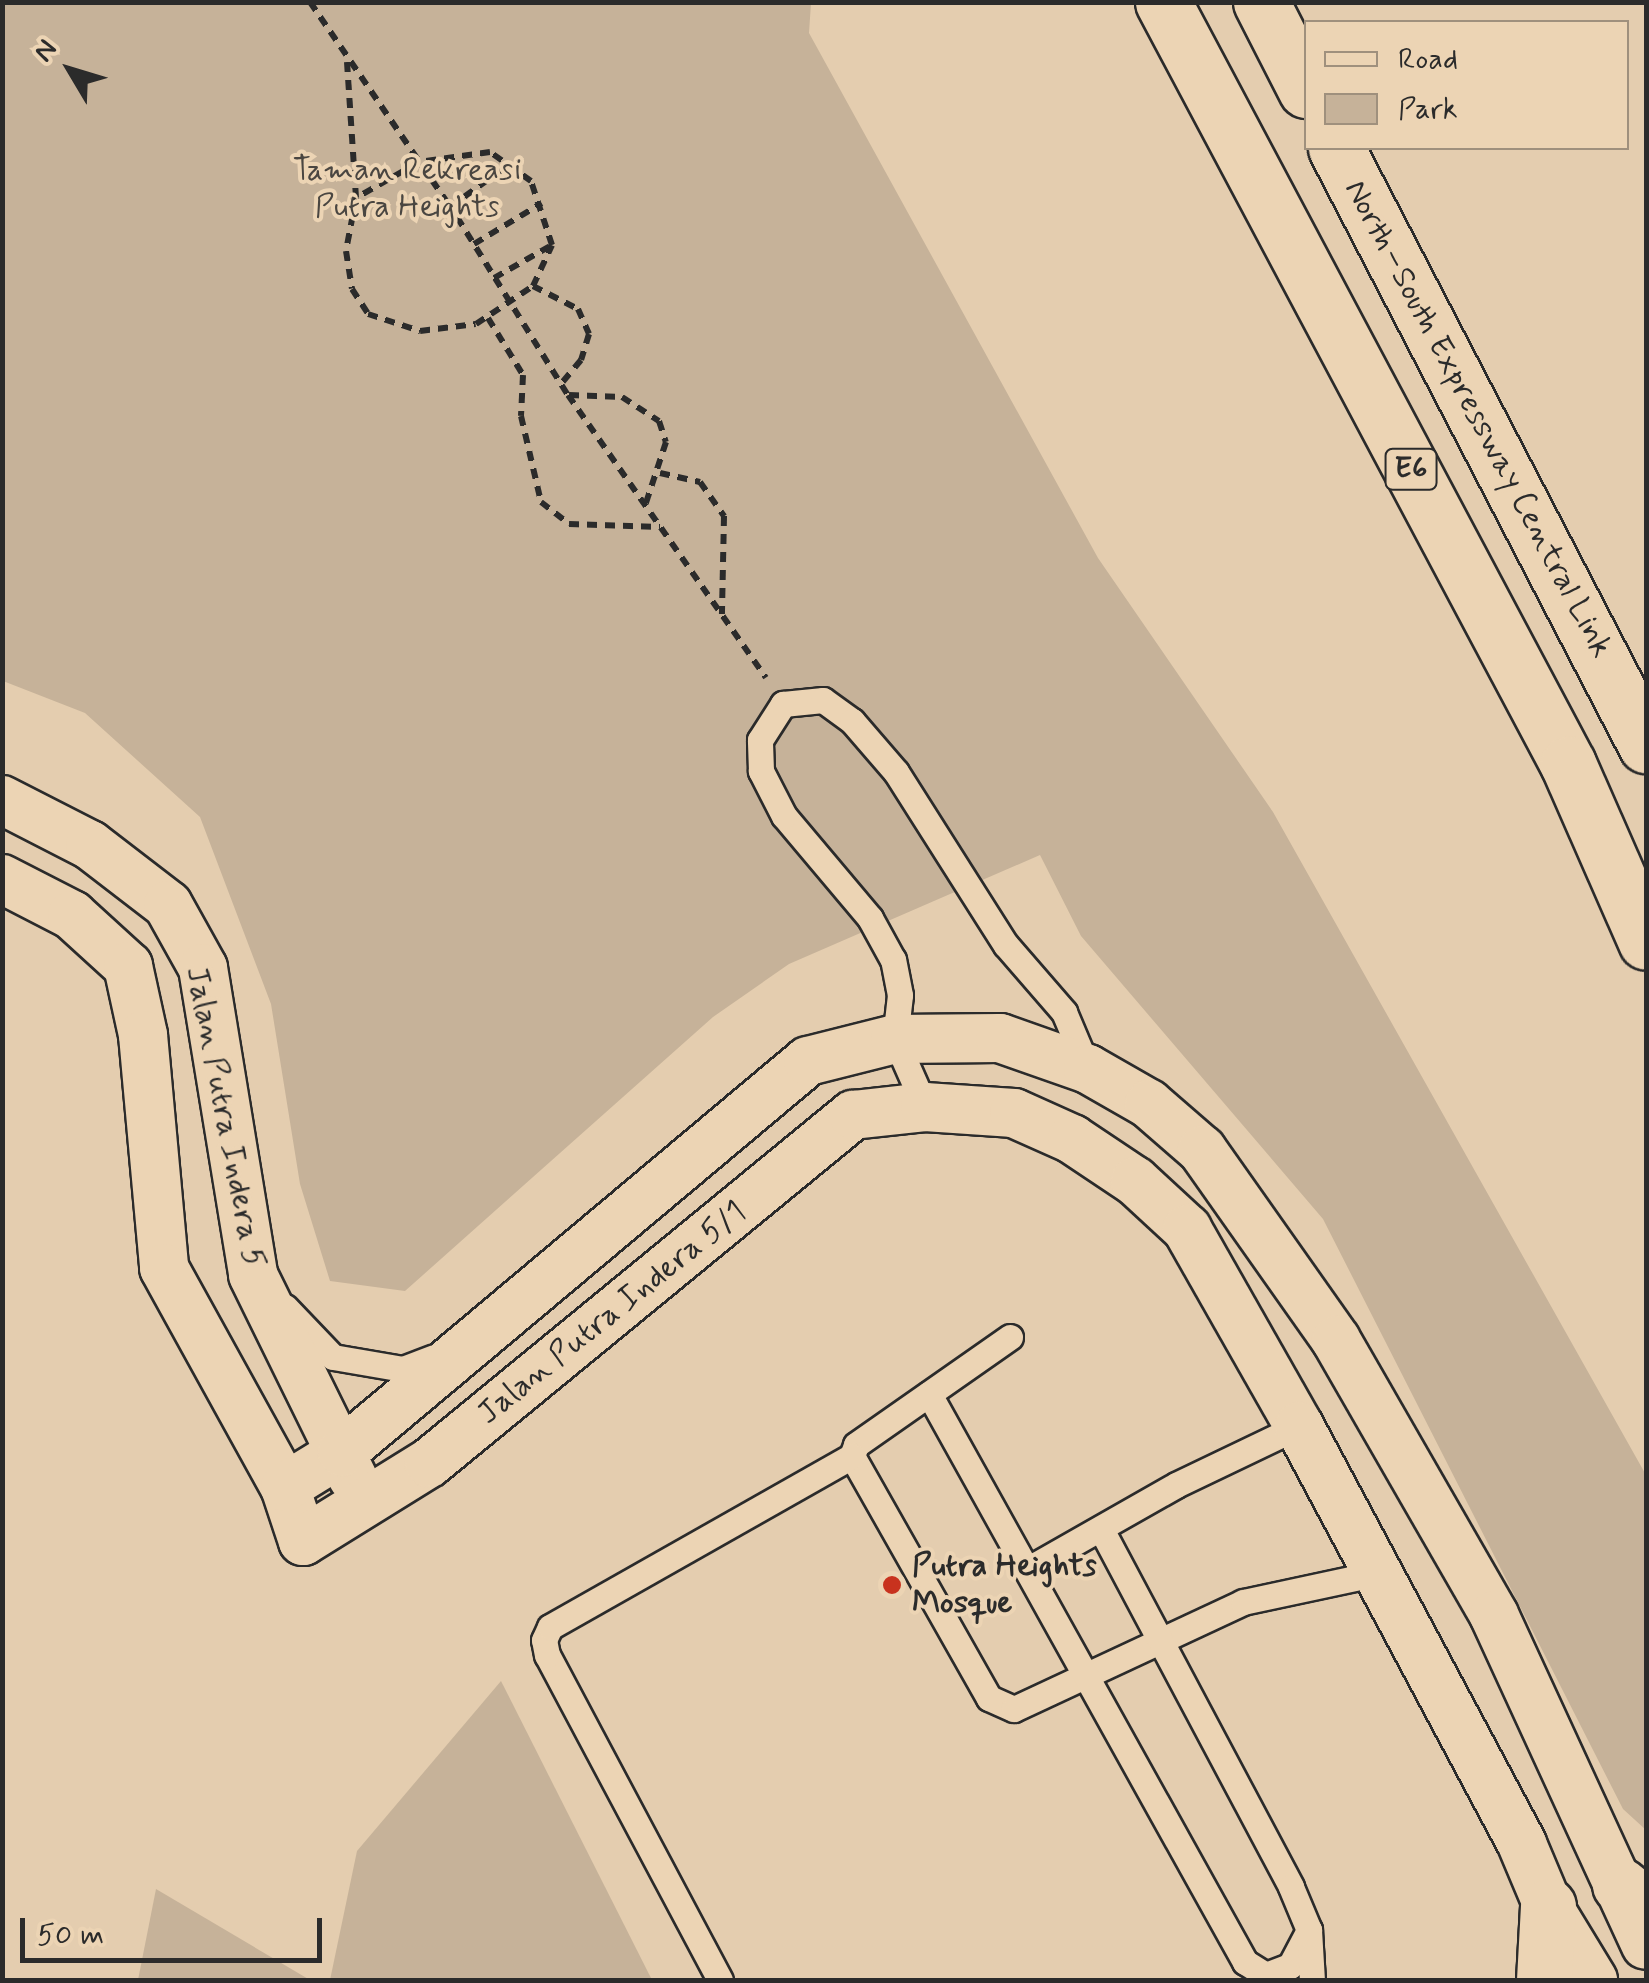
<!DOCTYPE html>
<html>
<head>
<meta charset="utf-8">
<style>
  body { margin:0 }
  #map { position:relative; width:1649px; height:1983px; overflow:hidden; background:#e4cdaf; font-family:Mynerve,sans-serif }
  div>[style] { position:absolute }
  .green>* { inset:0; background:#c6b299 }
  .path>* { height:6px; margin-top:-3px; transform-origin:0; background:repeating-linear-gradient(90deg,#2b2b2b 0 10px,transparent 0 18px) }
  .roads { filter:drop-shadow(2px 0 #2b2b2b) drop-shadow(-2px 0 #2b2b2b) drop-shadow(0 2px #2b2b2b) drop-shadow(0 -2px #2b2b2b) }
  .service>* { height:25px; margin:-12.5px; padding:0 12.5px; transform-origin:12.5px; border-radius:12.5px; background:#ecd4b4 }
  .minor>* { height:48px; margin:-24px; padding:0 24px; transform-origin:24px; border-radius:24px; background:#ecd4b4 }
  .primary>* { height:55px; margin:-27.5px; padding:0 27.5px; transform-origin:27.5px; border-radius:27.5px; background:#ecd4b4 }
  .motorway>* { height:55px; margin:-27.5px; padding:0 27.5px; transform-origin:27.5px; border-radius:27.5px; background:#ecd4b4 }
  .dots>* { width:28px; height:28px; translate:-50% -50%; box-sizing:border-box; border:5px solid #ecd4b4; border-radius:50% }
  span { translate:-50% -50%; white-space:nowrap; text-align:center; line-height:1.15; -webkit-text-stroke:8px #ecd4b4; paint-order:stroke }
  .shield-label span { padding:2px 8px; background:#ecd4b4; border:2px solid; border-radius:8px; -webkit-text-stroke-width:0 }
  .shield-label { font-size:30px; color:#2b2b2b; font-weight:700 }
  .park-label { font-size:32px; color:#4a4641 }
  .street-label { font-size:32px; color:#2b2b2b }
  .poi-label { font-size:32px; color:#2b2b2b; font-weight:700 }
  .left { translate:0 -50%; text-align:left }
  .frame { position:absolute; inset:0; border:5px solid #2b2b2b; pointer-events:none }
  .legend { position:absolute; left:1304px; top:20px; width:325px; height:130px; box-sizing:border-box; background:#ecd4b4; border:2px solid #9f907d; margin:0; padding:12px 18px; list-style:none; font-size:30px; color:#2b2b2b }
  .legend li { display:flex; align-items:center; gap:20px; height:50px }
  .legend b { width:50px; border:2px solid #9f907d }
  .north { position:absolute; left:20px; top:20px; width:100px; height:100px; -webkit-text-stroke:8px #ecd4b4; paint-order:stroke; rotate:308deg; font-size:28px; font-weight:700; line-height:40px; text-align:center; color:#2b2b2b }
  .north::after { content:''; display:block; margin:auto; width:35px; height:45px; background:#2b2b2b; clip-path:polygon(50% 0,100% 100%,50% 72%,0 100%) }
  .scale { position:absolute; left:20px; top:1918px; width:302px; height:45px; box-sizing:border-box; border:5px solid #2b2b2b; border-top:0; padding-left:12px; font-size:30px; line-height:35px; white-space:nowrap; color:#2b2b2b; -webkit-text-stroke:8px #ecd4b4; paint-order:stroke }
</style>
</head>
<body>
<div id="map">
  <div class="green">
    <div style="clip-path:polygon(2px 3px,811px 3px,809px 33px,1098px 558px,1273px 812px,1646px 1475px,1646px 1830px,1623px 1809px,1323px 1219px,1081px 936px,1040px 855px,789px 964px,713px 1017px,405px 1291px,330px 1281px,300px 1184px,271px 1004px,200px 817px,85px 713px,3px 681px)"></div>
    <div style="clip-path:polygon(501px 1681px,652px 1980px,330px 1980px,357px 1851px)"></div>
    <div style="clip-path:polygon(156px 1889px,310px 1980px,138px 1980px)"></div>
  </div>
  <div class="path">
    <div style="left:310px;top:2px;width:260px;rotate:55.6deg"></div>
    <div style="left:457px;top:217px;width:210px;rotate:58.1deg"></div>
    <div style="left:568px;top:395px;width:345px;rotate:55deg"></div>
    <div style="left:347px;top:62px;width:136px;rotate:86.2deg"></div>
    <div style="left:356px;top:198px;width:54px;rotate:100.7deg"></div>
    <div style="left:346px;top:251px;width:38px;rotate:81deg"></div>
    <div style="left:352px;top:289px;width:30px;rotate:57deg"></div>
    <div style="left:368px;top:314px;width:55px;rotate:18.1deg"></div>
    <div style="left:420px;top:331px;width:56px;rotate:-7.1deg"></div>
    <div style="left:476px;top:324px;width:69px;rotate:-33.7deg"></div>
    <div style="left:533px;top:286px;width:45px;rotate:-65.1deg"></div>
    <div style="left:552px;top:245px;width:67px;rotate:-108.2deg"></div>
    <div style="left:531px;top:181px;width:50px;rotate:-144.7deg"></div>
    <div style="left:490px;top:152px;width:72px;rotate:172deg"></div>
    <div style="left:419px;top:162px;width:73px;rotate:150.3deg"></div>
    <div style="left:450px;top:207px;width:75px;rotate:-35.8deg"></div>
    <div style="left:474px;top:244px;width:79px;rotate:-31.1deg"></div>
    <div style="left:494px;top:278px;width:64px;rotate:-29.7deg"></div>
    <div style="left:533px;top:286px;width:51px;rotate:27.1deg"></div>
    <div style="left:578px;top:309px;width:27px;rotate:66deg"></div>
    <div style="left:589px;top:334px;width:27px;rotate:107deg"></div>
    <div style="left:581px;top:360px;width:31px;rotate:130deg"></div>
    <div style="left:488px;top:318px;width:67px;rotate:58.4deg"></div>
    <div style="left:523px;top:375px;width:41px;rotate:92.8deg"></div>
    <div style="left:521px;top:416px;width:88px;rotate:76.9deg"></div>
    <div style="left:541px;top:502px;width:36px;rotate:38deg"></div>
    <div style="left:569px;top:524px;width:91px;rotate:1.9deg"></div>
    <div style="left:569px;top:395px;width:53px;rotate:2.2deg"></div>
    <div style="left:622px;top:397px;width:44px;rotate:33deg"></div>
    <div style="left:659px;top:421px;width:22px;rotate:72deg"></div>
    <div style="left:666px;top:442px;width:67px;rotate:108.2deg"></div>
    <div style="left:660px;top:473px;width:41px;rotate:12.7deg"></div>
    <div style="left:700px;top:482px;width:42px;rotate:54.8deg"></div>
    <div style="left:724px;top:516px;width:98px;rotate:91.2deg"></div>
  </div>
  <div class="roads">
    <div class="service">
      <div style="left:925px;top:1107px;width:74px;rotate:-113.8deg"></div>
      <div style="left:895px;top:1039px;width:44px;rotate:-83.5deg"></div>
      <div style="left:900px;top:995px;width:36px;rotate:-101deg"></div>
      <div style="left:893px;top:960px;width:48px;rotate:-118.7deg"></div>
      <div style="left:870px;top:918px;width:133px;rotate:-130.1deg"></div>
      <div style="left:784px;top:816px;width:51px;rotate:-117.1deg"></div>
      <div style="left:761px;top:771px;width:31px;rotate:-92deg"></div>
      <div style="left:760px;top:740px;width:43px;rotate:-57.4deg"></div>
      <div style="left:783px;top:704px;width:40px;rotate:-5.7deg"></div>
      <div style="left:823px;top:700px;width:36px;rotate:36deg"></div>
      <div style="left:852px;top:721px;width:67px;rotate:49.2deg"></div>
      <div style="left:896px;top:772px;width:205px;rotate:57.6deg"></div>
      <div style="left:1006px;top:945px;width:89px;rotate:49.1deg"></div>
      <div style="left:1064px;top:1012px;width:62px;rotate:67.2deg"></div>
      <div style="left:285px;top:1307px;width:69px;rotate:46.2deg"></div>
      <div style="left:333px;top:1357px;width:71px;rotate:9.7deg"></div>
      <div style="left:403px;top:1369px;width:33px;rotate:-21deg"></div>
      <div style="left:1010px;top:1337px;width:188px;rotate:145deg"></div>
      <div style="left:856px;top:1445px;width:12px;rotate:110deg"></div>
      <div style="left:852px;top:1456px;width:278px;rotate:60.5deg"></div>
      <div style="left:989px;top:1698px;width:27px;rotate:24deg"></div>
      <div style="left:1014px;top:1709px;width:253px;rotate:-25deg"></div>
      <div style="left:1243px;top:1602px;width:138px;rotate:-12.1deg"></div>
      <div style="left:929px;top:1394px;width:650px;rotate:60.91deg"></div>
      <div style="left:1245px;top:1962px;width:25px;rotate:32deg"></div>
      <div style="left:1266px;top:1975px;width:26px;rotate:-21deg"></div>
      <div style="left:1290px;top:1966px;width:41px;rotate:-62.2deg"></div>
      <div style="left:1101px;top:1529px;width:405px;rotate:62deg"></div>
      <div style="left:1291px;top:1887px;width:47px;rotate:67.3deg"></div>
      <div style="left:1309px;top:1930px;width:50px;rotate:86.6deg"></div>
      <div style="left:1030px;top:1568px;width:168px;rotate:-29.6deg"></div>
      <div style="left:1176px;top:1485px;width:136px;rotate:-25.6deg"></div>
      <div style="left:720px;top:1980px;width:368px;rotate:-118deg"></div>
      <div style="left:547px;top:1655px;width:15px;rotate:-101deg"></div>
      <div style="left:544px;top:1640px;width:14px;rotate:-65deg"></div>
      <div style="left:550px;top:1627px;width:347px;rotate:-29.5deg"></div>
    </div>
    <div class="minor">
      <div style="left:2px;top:800px;width:99px;rotate:27.1deg"></div>
      <div style="left:90px;top:845px;width:98px;rotate:37.6deg"></div>
      <div style="left:168px;top:905px;width:72px;rotate:60.9deg"></div>
      <div style="left:203px;top:968px;width:311px;rotate:80.7deg"></div>
      <div style="left:253px;top:1275px;width:226px;rotate:63.8deg"></div>
      <div style="left:2px;top:879px;width:79px;rotate:27.2deg"></div>
      <div style="left:72px;top:915px;width:76px;rotate:42.3deg"></div>
      <div style="left:128px;top:966px;width:71px;rotate:77.7deg"></div>
      <div style="left:143px;top:1035px;width:234px;rotate:84.8deg"></div>
      <div style="left:164px;top:1268px;width:250px;rotate:61.1deg"></div>
      <div style="left:285px;top:1487px;width:57px;rotate:71.6deg"></div>
      <div style="left:303px;top:1541px;width:148px;rotate:-31.8deg"></div>
      <div style="left:429px;top:1463px;width:549px;rotate:-39.38deg"></div>
      <div style="left:853px;top:1115px;width:72px;rotate:-6.3deg"></div>
      <div style="left:925px;top:1107px;width:89px;rotate:3.9deg"></div>
      <div style="left:1014px;top:1113px;width:64px;rotate:24.1deg"></div>
      <div style="left:1072px;top:1139px;width:76px;rotate:33.7deg"></div>
      <div style="left:1135px;top:1181px;width:71px;rotate:42.7deg"></div>
      <div style="left:1187px;top:1229px;width:227px;rotate:60.4deg"></div>
      <div style="left:1299px;top:1426px;width:474px;rotate:61.9deg"></div>
      <div style="left:1522px;top:1844px;width:67px;rotate:67.2deg"></div>
      <div style="left:1548px;top:1906px;width:87px;rotate:58.7deg"></div>
      <div style="left:285px;top:1487px;width:67px;rotate:-31.6deg"></div>
      <div style="left:342px;top:1452px;width:608px;rotate:-40deg"></div>
      <div style="left:808px;top:1061px;width:90px;rotate:-14.2deg"></div>
      <div style="left:895px;top:1039px;width:105px;rotate:-0.5deg"></div>
      <div style="left:1000px;top:1038px;width:93px;rotate:19.4deg"></div>
      <div style="left:1088px;top:1069px;width:70px;rotate:29.8deg"></div>
      <div style="left:1149px;top:1104px;width:70px;rotate:41deg"></div>
      <div style="left:1202px;top:1150px;width:232px;rotate:54.8deg"></div>
      <div style="left:1336px;top:1340px;width:317px;rotate:60.1deg"></div>
      <div style="left:1494px;top:1615px;width:363px;rotate:65.3deg"></div>
    </div>
    <div class="primary">
      <div style="left:1620px;top:1885px;width:33px;rotate:39deg"></div>
      <div style="left:1544px;top:1980px;width:74px;rotate:-86.9deg"></div>
    </div>
    <div class="motorway">
      <div style="left:1163px;top:2px;width:863px;rotate:62.01deg"></div>
      <div style="left:1568px;top:764px;width:194px;rotate:66.3deg"></div>
      <div style="left:1261px;top:2px;width:99px;rotate:62.9deg"></div>
      <div style="left:1336px;top:148px;width:673px;rotate:62.56deg"></div>
    </div>
  </div>
  <div class="dots">
    <div style="left:892px;top:1585px;background:#c8321e"></div>
  </div>
  <div class="shield-label">
    <span style="left:1411px;top:469px">E6</span>
  </div>
  <div class="park-label">
    <span style="left:407px;top:189px">Taman Rekreasi<br>Putra Heights</span>
  </div>
  <div class="street-label">
    <span style="left:1478px;top:419px;rotate:62deg">North–South Expressway Central Link</span>
    <span style="left:225px;top:1117px;rotate:79deg">Jalan Putra Indera 5</span>
    <span style="left:612px;top:1313px;rotate:-39deg">Jalan Putra Indera 5/1</span>
  </div>
  <div class="poi-label">
    <span class="left" style="left:912px;top:1585px">Putra Heights<br>Mosque</span>
  </div>
  <div class="frame"></div>
  <ul class="legend">
  <li><b style="height:12px;background:#ecd4b4"></b>Road</li>
  <li><b style="height:28px;background:#c6b299"></b>Park</li>
  </ul>
  <div class="north">N</div>
  <div class="scale">50 m</div>
</div>
</body>
</html>
